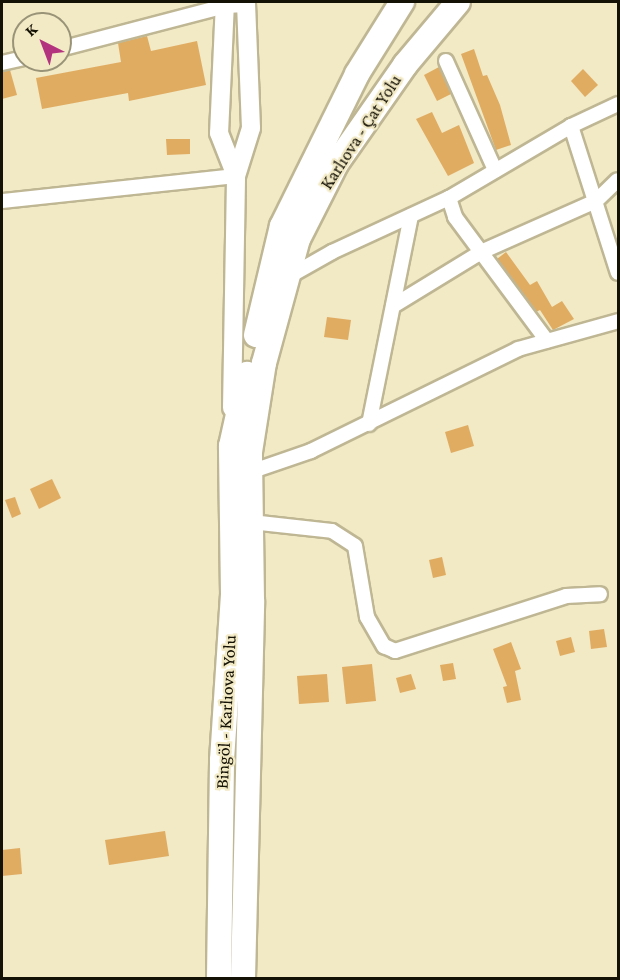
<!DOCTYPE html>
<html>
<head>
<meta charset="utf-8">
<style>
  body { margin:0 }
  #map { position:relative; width:620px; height:980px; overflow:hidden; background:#f2e9c5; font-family:"Crimson Pro",serif }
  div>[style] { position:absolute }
  .building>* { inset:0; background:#e0ac62 }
  .roads { filter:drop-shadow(2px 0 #bfb694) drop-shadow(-2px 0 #bfb694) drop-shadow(0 2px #bfb694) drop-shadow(0 -2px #bfb694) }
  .street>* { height:14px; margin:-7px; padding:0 7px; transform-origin:7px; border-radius:7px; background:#fff }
  .secondary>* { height:18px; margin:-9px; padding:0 9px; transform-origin:9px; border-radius:9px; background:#fff }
  .highway>* { height:24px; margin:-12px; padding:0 12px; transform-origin:12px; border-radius:12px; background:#fff }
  span { translate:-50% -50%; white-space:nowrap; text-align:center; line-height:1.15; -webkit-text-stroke:4.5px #f2e9c5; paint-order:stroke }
  .street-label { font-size:18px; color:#141105 }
  .frame { position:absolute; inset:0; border:3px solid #141105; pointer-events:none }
  .north { position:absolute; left:12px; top:12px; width:60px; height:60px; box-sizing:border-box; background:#f2e9c5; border:2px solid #999378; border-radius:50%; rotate:318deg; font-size:16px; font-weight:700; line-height:24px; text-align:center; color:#141105 }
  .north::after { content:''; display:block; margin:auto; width:21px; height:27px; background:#b4337e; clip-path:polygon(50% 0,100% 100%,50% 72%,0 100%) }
</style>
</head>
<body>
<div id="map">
  <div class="building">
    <div style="clip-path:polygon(147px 36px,151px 51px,197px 41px,206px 85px,129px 101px,128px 93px,42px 109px,36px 78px,121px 62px,118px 43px)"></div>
    <div style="clip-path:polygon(474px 49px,483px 76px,487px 75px,500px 105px,511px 145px,496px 150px,461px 54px)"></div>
    <div style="clip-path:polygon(439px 67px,451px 94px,437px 101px,424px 75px)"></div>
    <div style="clip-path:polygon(583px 69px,598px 85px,585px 97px,571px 81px)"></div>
    <div style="clip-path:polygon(10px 70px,17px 95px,2px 99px,2px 72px)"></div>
    <div style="clip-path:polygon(432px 112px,442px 133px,459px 125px,474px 163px,448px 176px,416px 119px)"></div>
    <div style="clip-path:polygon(166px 139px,190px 139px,190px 154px,167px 155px)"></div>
    <div style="clip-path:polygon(506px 252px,530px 285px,537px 281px,552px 307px,562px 301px,574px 319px,553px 330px,540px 310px,536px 312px,497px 259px)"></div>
    <div style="clip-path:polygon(327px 317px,351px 320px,348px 340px,324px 337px)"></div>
    <div style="clip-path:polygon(468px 425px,474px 446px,451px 453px,445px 432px)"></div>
    <div style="clip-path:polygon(52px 479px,61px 498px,39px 509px,30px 489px)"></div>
    <div style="clip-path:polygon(15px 497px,21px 514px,12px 518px,5px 500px)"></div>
    <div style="clip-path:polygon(442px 557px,446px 575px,433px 578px,429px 560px)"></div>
    <div style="clip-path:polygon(604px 629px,607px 647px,591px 649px,589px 631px)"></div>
    <div style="clip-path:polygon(571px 637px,575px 652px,560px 656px,556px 641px)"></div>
    <div style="clip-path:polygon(511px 642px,521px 669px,515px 671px,521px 700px,507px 703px,503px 687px,507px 686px,493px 649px)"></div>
    <div style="clip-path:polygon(453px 663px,456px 679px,443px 681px,440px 665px)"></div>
    <div style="clip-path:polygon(372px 664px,376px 701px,346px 704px,342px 667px)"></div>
    <div style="clip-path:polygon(327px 674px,329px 702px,299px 704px,297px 676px)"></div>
    <div style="clip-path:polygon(411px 674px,416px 689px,400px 693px,396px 678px)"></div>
    <div style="clip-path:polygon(165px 831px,169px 856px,109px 865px,105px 840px)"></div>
    <div style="clip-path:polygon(20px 848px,22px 874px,2px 876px,2px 850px)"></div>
  </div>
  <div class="roads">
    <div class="street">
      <div style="left:60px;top:49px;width:171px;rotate:-14.6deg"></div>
      <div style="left:225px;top:6px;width:21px;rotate:-3deg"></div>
      <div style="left:446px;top:61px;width:120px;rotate:65.8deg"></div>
      <div style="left:2px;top:63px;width:23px;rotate:-13deg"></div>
      <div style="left:571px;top:126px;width:52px;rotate:-25.1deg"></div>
      <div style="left:449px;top:198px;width:20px;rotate:72deg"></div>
      <div style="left:455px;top:217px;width:154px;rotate:53.4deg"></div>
      <div style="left:2px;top:201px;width:235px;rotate:-6.1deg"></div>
      <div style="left:288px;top:277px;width:51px;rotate:-29.6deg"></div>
      <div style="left:332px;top:252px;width:129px;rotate:-24.8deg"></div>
      <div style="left:449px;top:198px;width:142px;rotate:-30.5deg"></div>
      <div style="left:571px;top:126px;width:154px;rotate:72.3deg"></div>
      <div style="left:393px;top:306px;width:103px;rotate:-31.5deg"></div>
      <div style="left:481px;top:252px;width:126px;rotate:-23.9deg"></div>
      <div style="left:596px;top:201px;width:30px;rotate:-44deg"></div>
      <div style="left:369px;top:424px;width:212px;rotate:-78.6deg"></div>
      <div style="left:250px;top:472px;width:65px;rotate:-19deg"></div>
      <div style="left:311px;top:451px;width:231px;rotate:-26.2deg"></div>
      <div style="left:518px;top:349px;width:104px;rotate:-15.6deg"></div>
      <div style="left:251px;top:522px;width:81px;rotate:6.3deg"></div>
      <div style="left:332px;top:531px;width:27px;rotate:33deg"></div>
      <div style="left:355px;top:546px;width:72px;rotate:80.4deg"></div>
      <div style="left:367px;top:617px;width:34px;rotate:60deg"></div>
      <div style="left:384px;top:646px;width:12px;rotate:24deg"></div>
      <div style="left:395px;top:651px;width:180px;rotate:-17.8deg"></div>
      <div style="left:566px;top:596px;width:34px;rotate:-3deg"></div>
    </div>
    <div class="secondary">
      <div style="left:225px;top:2px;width:131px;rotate:92.6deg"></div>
      <div style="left:219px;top:133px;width:46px;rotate:68.4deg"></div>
      <div style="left:232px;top:408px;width:232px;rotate:-89deg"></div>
      <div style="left:236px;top:176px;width:50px;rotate:-72.6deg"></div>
      <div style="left:251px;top:128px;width:126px;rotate:-92.3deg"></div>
    </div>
    <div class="highway">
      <div style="left:256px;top:335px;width:112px;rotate:-76.6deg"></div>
      <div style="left:282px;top:226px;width:169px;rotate:-63.7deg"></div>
      <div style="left:357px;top:74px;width:85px;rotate:-58deg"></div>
      <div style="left:219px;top:978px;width:218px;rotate:-89.2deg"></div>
      <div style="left:222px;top:760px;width:166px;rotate:-86.2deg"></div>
      <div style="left:233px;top:594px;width:148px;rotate:-90.8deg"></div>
      <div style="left:231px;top:446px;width:74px;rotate:-77.5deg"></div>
      <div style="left:243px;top:978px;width:377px;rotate:-88.6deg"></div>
      <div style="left:252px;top:601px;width:149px;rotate:-90.8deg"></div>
      <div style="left:250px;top:452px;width:90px;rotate:-81.1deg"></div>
      <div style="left:264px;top:363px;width:129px;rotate:-74.7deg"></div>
      <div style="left:298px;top:239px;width:84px;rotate:-63.1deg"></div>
      <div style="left:336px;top:164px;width:121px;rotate:-55.1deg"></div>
      <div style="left:405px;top:65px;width:82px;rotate:-49.9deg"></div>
    </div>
  </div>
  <div class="street-label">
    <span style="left:361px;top:132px;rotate:-57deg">Karlıova - Çat Yolu</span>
    <span style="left:226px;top:712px;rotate:-87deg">Bingöl - Karlıova Yolu</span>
  </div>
  <div class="frame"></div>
  <div class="north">K</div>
</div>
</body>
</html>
